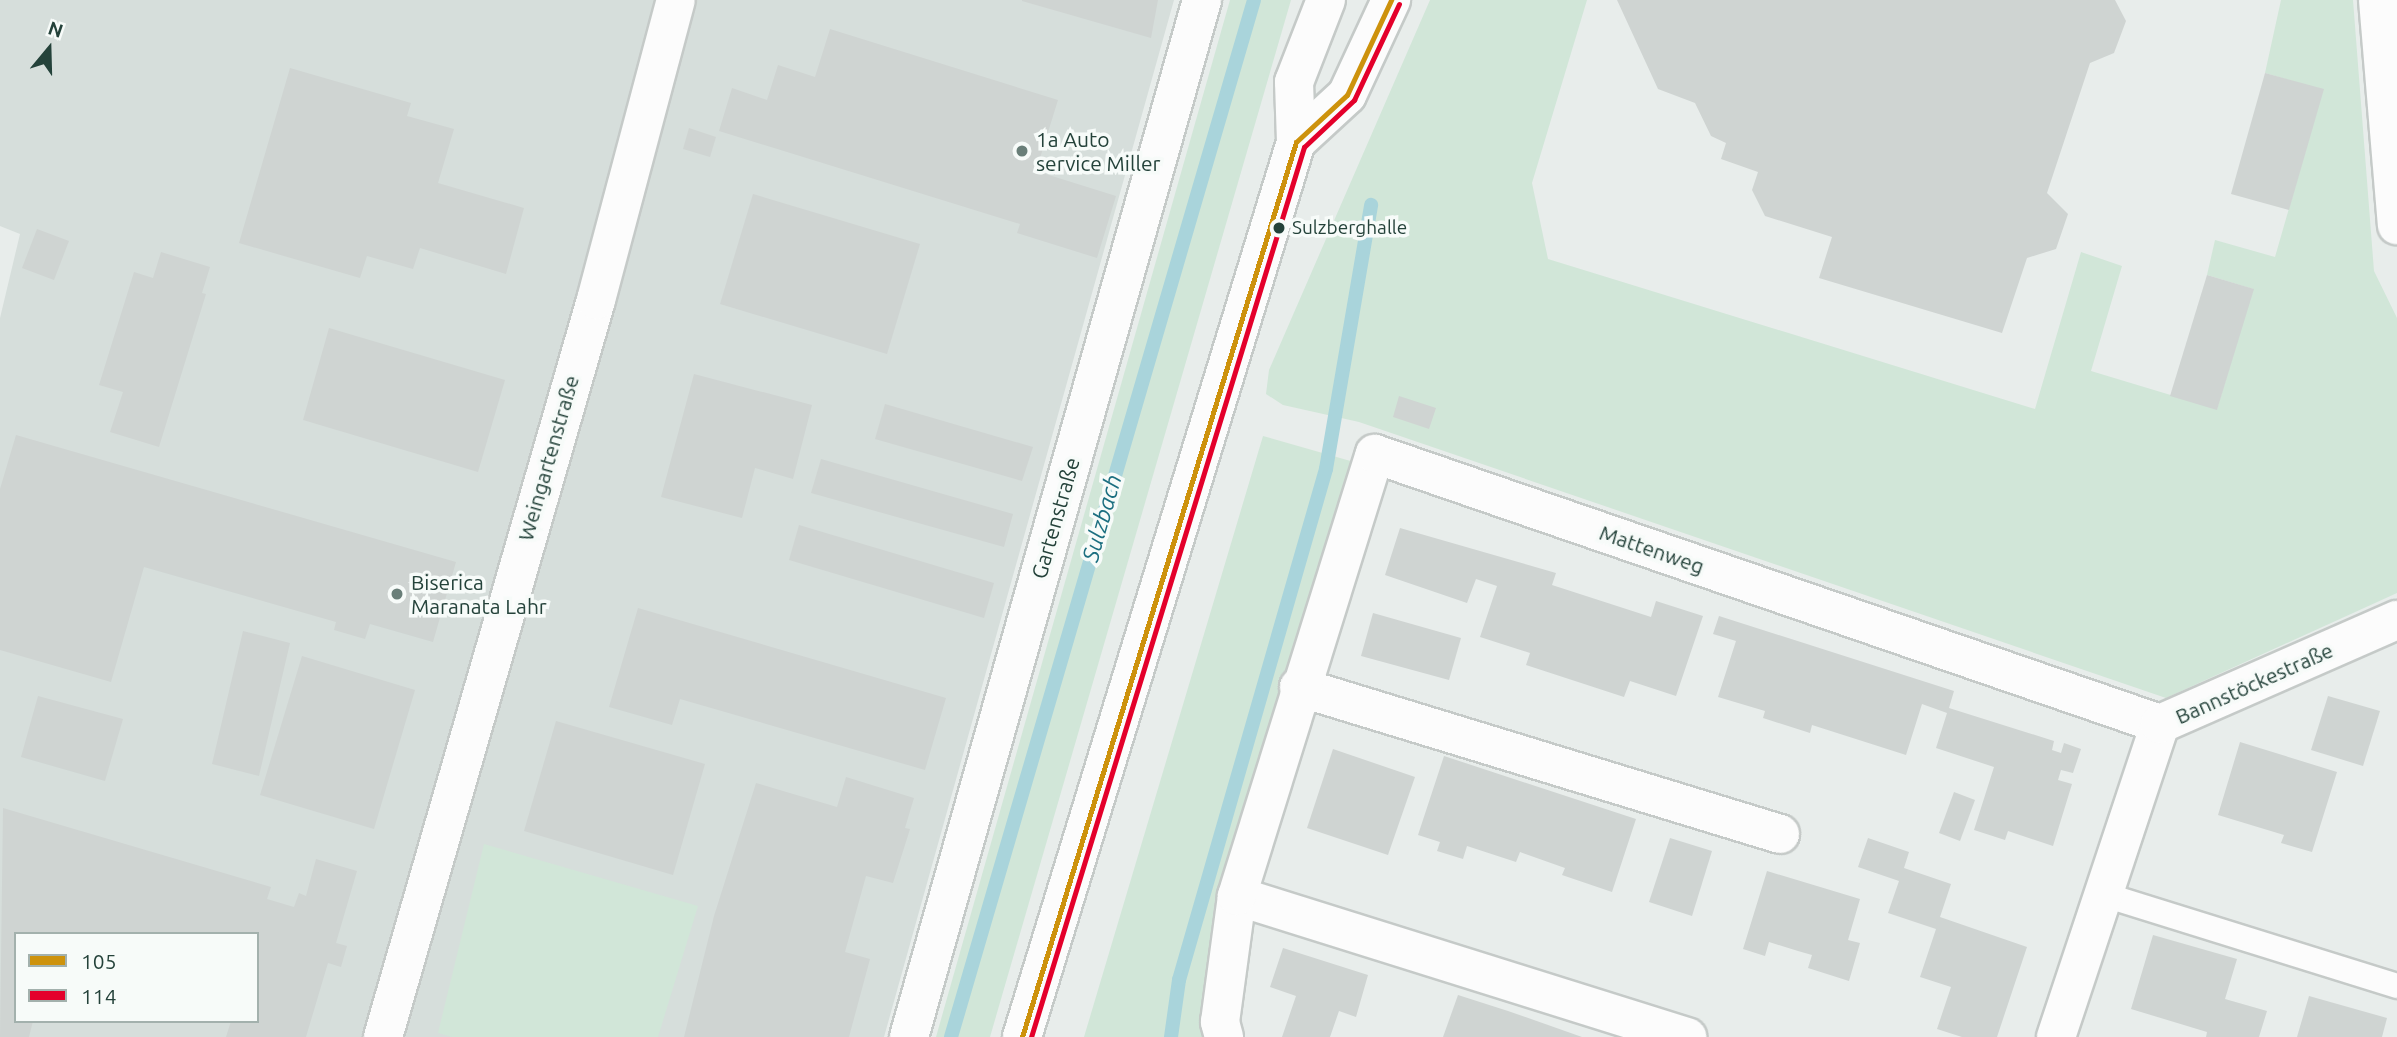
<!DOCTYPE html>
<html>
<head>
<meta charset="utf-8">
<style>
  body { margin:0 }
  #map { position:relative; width:2397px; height:1037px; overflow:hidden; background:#e8edeb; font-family:Ubuntu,sans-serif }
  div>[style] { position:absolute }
  .built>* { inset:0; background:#d6dedb }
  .green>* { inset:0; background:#d1e6d8 }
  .stream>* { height:14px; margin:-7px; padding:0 7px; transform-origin:7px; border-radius:7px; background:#a9d4db }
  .building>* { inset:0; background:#cfd4d2 }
  .roads { filter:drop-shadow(2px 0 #c5cac8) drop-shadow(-2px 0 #c5cac8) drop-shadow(0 2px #c5cac8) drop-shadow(0 -2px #c5cac8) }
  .lane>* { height:24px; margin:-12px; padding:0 12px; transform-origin:12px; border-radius:12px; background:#fcfcfc }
  .street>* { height:38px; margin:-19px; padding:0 19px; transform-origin:19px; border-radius:19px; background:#fcfcfc }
  .secondary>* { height:38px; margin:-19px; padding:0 19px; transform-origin:19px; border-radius:19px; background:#fcfcfc }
  .bus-1>* { height:5px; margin:-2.5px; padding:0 2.5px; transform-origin:2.5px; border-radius:2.5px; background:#cd920c }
  .bus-2>* { height:5px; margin:-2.5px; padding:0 2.5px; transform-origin:2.5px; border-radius:2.5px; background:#e4002b }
  .dots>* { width:19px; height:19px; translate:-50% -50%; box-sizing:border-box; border:4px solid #f7fbf9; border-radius:50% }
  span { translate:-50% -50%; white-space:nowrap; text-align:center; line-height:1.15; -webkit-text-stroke:7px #f7fbf9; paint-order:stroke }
  .bus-label { font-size:19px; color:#24423a }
  .left { translate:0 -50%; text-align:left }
  .poi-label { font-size:21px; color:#24423a }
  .street-label { font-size:21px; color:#24423a }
  .water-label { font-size:23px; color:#1c6f80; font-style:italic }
  .legend { position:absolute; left:14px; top:932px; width:245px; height:91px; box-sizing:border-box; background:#f7fbf9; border:2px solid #a3b1ad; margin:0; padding:9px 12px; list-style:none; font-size:21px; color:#24423a }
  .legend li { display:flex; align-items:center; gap:14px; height:35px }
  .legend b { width:35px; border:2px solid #a3b1ad }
  .north { position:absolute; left:14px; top:14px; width:70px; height:70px; -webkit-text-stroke:5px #f7fbf9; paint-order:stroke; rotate:19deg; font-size:19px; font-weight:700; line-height:28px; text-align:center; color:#24423a }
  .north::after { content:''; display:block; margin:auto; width:24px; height:32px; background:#24423a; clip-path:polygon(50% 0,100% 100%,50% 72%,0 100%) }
</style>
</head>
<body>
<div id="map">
  <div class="built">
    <div style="clip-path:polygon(evenodd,0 0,1174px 0,884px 1037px,0 1037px,0 318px,20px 234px,0 226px,0 0,16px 934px,257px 934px,257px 1021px,16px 1021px,16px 934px)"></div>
  </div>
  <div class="green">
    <div style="clip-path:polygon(1230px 0,1291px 0,990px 1037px,936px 1037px)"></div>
    <div style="clip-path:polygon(1430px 0,1587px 0,1532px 183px,1548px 259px,2035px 409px,2081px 252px,2122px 266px,2091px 371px,2217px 409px,2253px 289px,2207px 275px,2215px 240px,2275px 257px,2323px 90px,2265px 73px,2281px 0,2353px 0,2374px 271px,2397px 318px,2397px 593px,2166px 698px,1359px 422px,1283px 405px,1266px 394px,1269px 370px)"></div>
    <div style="clip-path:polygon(1263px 436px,1354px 462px,1243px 824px,1204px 995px,1205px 1037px,1084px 1037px)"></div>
    <div style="clip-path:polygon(484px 844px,698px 906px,658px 1037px,452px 1037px,438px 1033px)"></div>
  </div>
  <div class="stream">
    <div style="left:951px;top:1037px;width:1080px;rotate:-73.71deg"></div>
    <div style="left:1171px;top:1037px;width:58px;rotate:-82deg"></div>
    <div style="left:1179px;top:980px;width:532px;rotate:-73.95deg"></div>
    <div style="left:1326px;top:469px;width:268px;rotate:-80.3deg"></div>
  </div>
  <div class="building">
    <div style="clip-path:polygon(1158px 0,1151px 38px,1022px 1px,1022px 0)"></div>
    <div style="clip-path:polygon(1617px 0,2115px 0,2126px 21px,2114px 53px,2090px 63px,2047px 193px,2068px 214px,2056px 249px,2027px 258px,2002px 333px,1819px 278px,1832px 237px,1765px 216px,1752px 190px,1758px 172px,1721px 159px,1726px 143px,1711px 136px,1695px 103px,1658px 89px)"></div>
    <div style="clip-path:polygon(830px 29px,1058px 100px,1036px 171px,1116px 196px,1097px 258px,1017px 233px,1020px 224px,719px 131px,732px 88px,767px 100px,778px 65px,815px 77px)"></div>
    <div style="clip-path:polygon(290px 68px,411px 103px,407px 116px,454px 129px,438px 183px,524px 208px,506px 274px,420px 248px,413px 269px,367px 256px,360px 278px,239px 243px)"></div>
    <div style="clip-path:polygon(2265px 73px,2324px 89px,2289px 210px,2231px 194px)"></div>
    <div style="clip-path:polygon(689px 128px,716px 137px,710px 157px,683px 149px)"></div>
    <div style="clip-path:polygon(753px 194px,920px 244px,887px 354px,720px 304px)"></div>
    <div style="clip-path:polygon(37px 229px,69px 241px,54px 280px,22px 268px)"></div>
    <div style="clip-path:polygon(161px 252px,210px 267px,202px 293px,206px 294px,159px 447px,110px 432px,123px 392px,99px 385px,134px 272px,153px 278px)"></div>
    <div style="clip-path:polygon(2207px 275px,2254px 289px,2217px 410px,2170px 396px)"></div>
    <div style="clip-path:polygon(329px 328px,505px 380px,478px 472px,303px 420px)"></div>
    <div style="clip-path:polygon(694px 374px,812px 405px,793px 479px,755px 468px,742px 518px,661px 497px)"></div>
    <div style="clip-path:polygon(1399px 396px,1436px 408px,1429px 429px,1393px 417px)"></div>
    <div style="clip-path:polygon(885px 404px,1033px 447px,1022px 481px,875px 439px)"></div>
    <div style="clip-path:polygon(16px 435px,456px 562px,433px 642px,370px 624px,365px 639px,334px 630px,336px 622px,144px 567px,111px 682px,0 650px,0 489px)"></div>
    <div style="clip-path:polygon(821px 459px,1013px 514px,1004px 547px,811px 493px)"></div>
    <div style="clip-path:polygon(799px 525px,994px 583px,984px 618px,789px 560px)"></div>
    <div style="clip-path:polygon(1400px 528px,1556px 573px,1552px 585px,1651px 617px,1656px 601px,1703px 616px,1676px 696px,1630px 681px,1624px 697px,1526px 665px,1530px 653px,1480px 637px,1497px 586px,1476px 579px,1467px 603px,1385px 575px)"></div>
    <div style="clip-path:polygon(638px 608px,946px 698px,925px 770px,680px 699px,672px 725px,609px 707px)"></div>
    <div style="clip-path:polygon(1373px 613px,1461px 638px,1449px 680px,1361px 656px)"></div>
    <div style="clip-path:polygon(1719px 616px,1954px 691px,1949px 708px,2054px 741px,2052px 750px,2061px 753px,2064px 743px,2081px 749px,2073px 773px,2061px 770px,2058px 780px,2072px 784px,2053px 846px,2008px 831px,2005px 840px,1974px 830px,1994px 767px,1936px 748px,1947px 713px,1922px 704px,1906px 755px,1812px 725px,1810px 733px,1763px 718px,1765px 711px,1718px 697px,1736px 641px,1713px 634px)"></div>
    <div style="clip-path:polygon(243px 631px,290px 643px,259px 776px,212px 764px)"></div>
    <div style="clip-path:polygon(302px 656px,415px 690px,374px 829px,260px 795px)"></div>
    <div style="clip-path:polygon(38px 696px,123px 719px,105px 781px,21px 757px)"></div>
    <div style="clip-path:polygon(2328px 696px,2380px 711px,2363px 766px,2311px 750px)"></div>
    <div style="clip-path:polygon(556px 721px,705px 764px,673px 875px,524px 831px)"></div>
    <div style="clip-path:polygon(2240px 742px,2337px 772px,2312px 852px,2281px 843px,2284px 835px,2218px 815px)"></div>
    <div style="clip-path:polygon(1333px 749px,1415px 777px,1388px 855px,1307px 828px)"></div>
    <div style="clip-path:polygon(1444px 756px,1636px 819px,1612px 892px,1562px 875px,1565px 868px,1520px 852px,1516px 862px,1467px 846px,1463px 859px,1437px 851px,1440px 842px,1418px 835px)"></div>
    <div style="clip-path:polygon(846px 777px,914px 798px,905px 828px,910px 829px,893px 883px,866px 876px,845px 952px,870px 959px,849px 1037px,684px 1037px,714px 916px,756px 783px,837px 807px)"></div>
    <div style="clip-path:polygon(1954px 792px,1975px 800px,1960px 841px,1939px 833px)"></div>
    <div style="clip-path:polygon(3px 808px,271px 887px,267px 899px,294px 907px,299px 893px,306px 896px,316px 859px,357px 871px,336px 943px,347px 946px,341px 967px,328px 963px,306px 1037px,226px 1037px,231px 1021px,257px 1021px,257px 934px,16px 934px,16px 1021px,33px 1021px,29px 1037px,0 1037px)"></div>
    <div style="clip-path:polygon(1670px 838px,1712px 851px,1692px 916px,1649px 902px)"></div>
    <div style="clip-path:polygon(1868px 838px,1909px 852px,1904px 868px,1951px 884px,1940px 917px,2027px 947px,1997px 1037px,1962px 1037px,1937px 1029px,1951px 987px,1920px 977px,1936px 929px,1888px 913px,1899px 881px,1858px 867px)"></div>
    <div style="clip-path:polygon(1767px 871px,1860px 899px,1848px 940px,1860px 943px,1849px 981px,1808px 968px,1812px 955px,1798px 951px,1769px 942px,1765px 956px,1743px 949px)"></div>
    <div style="clip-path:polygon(2153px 935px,2237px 959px,2225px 999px,2267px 1011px,2259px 1037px,2206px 1037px,2207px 1032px,2131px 1009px)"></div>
    <div style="clip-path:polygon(1283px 948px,1368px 975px,1356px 1017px,1339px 1011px,1330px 1037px,1282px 1037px,1296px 996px,1270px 987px)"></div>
    <div style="clip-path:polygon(1458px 995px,1508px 1011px,1582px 1037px,1443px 1037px)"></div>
    <div style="clip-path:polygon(2309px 996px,2387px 1018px,2382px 1037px,2297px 1037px)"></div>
  </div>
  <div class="roads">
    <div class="lane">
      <div style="left:2102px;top:894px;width:309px;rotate:17.3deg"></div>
    </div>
    <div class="street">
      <div style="left:2378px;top:0;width:226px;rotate:85.2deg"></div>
      <div style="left:1299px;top:687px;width:503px;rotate:16.99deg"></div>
      <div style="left:1237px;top:896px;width:472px;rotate:17.4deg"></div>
      <div style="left:383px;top:1037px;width:767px;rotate:-73.88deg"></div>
      <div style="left:596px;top:300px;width:310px;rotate:-75.1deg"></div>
      <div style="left:909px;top:1037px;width:1078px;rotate:-74.22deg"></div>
      <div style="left:1224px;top:1037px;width:16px;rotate:-105deg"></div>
      <div style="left:1220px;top:1022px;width:127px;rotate:-82.3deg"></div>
      <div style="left:1237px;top:896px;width:463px;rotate:-72.7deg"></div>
      <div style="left:1375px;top:454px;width:830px;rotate:18.98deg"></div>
      <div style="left:2056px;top:1037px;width:330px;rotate:-71.6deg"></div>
      <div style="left:2160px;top:724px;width:259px;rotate:-23.7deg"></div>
    </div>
    <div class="secondary">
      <div style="left:1296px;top:142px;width:69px;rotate:-42.7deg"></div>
      <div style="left:1347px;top:95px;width:105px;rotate:-65.1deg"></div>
      <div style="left:1022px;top:1037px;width:936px;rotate:-72.98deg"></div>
      <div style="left:1296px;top:142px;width:60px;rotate:-91.9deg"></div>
      <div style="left:1294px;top:82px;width:88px;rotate:-68.7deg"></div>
    </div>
  </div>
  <div class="bus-1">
    <div style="left:1022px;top:1037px;width:936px;rotate:-72.98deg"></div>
    <div style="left:1296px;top:142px;width:69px;rotate:-42.7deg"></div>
    <div style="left:1347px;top:95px;width:105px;rotate:-65.1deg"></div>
  </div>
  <div class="bus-2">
    <div style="left:1031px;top:1037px;width:931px;rotate:-72.95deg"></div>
    <div style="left:1304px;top:147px;width:69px;rotate:-43.2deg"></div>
    <div style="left:1354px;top:100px;width:106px;rotate:-64.9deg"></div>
  </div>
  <div class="dots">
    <div style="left:1022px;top:151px;background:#697e78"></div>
    <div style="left:1279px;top:228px;background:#24423a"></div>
    <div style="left:397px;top:594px;background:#697e78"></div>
  </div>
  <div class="bus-label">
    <span class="left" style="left:1292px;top:228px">Sulzberghalle</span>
  </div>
  <div class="poi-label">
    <span class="left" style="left:1036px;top:151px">1a Auto<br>service Miller</span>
    <span class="left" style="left:411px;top:594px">Biserica<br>Maranata Lahr</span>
  </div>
  <div class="street-label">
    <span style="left:548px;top:458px;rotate:-74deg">Weingartenstraße</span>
    <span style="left:1055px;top:518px;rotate:-74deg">Gartenstraße</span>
    <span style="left:1652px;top:549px;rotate:19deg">Mattenweg</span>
    <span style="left:2254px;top:683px;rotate:-24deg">Bannstöckestraße</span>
  </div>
  <div class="water-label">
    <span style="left:1102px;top:518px;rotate:-74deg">Sulzbach</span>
  </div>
  <ul class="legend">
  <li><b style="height:9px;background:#cd920c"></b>105</li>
  <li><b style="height:9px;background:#e4002b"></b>114</li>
  </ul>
  <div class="north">N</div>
</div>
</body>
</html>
